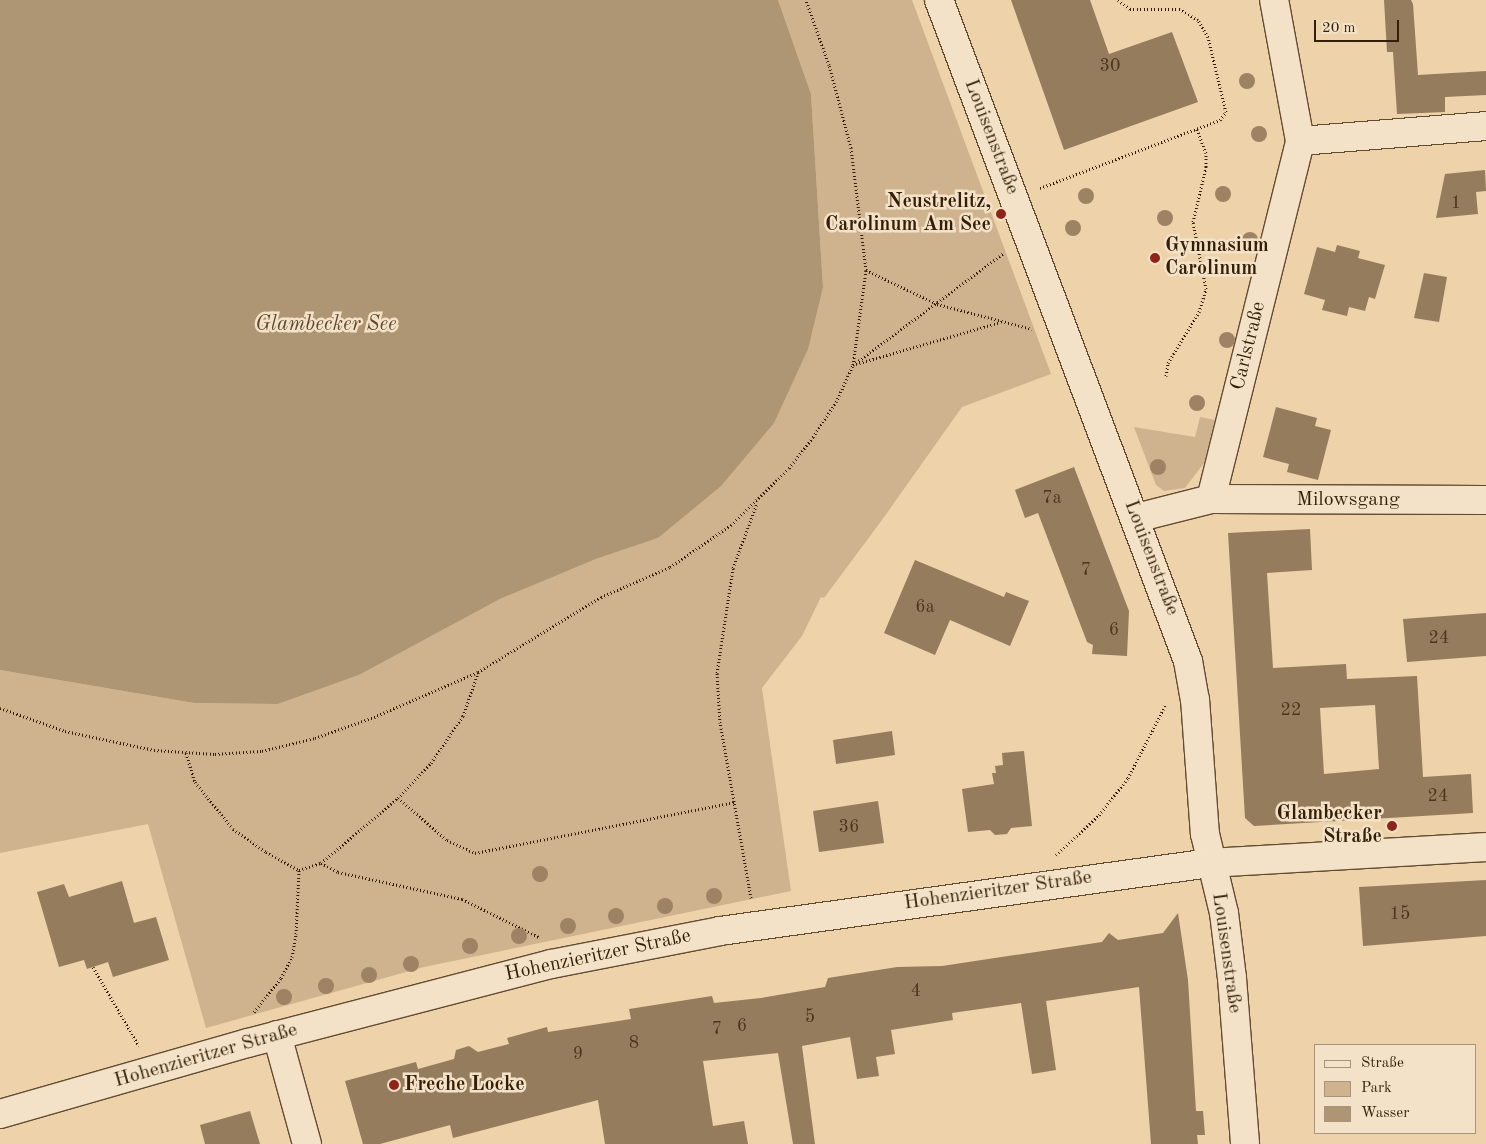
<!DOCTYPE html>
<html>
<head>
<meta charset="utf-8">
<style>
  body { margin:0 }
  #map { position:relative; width:1486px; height:1144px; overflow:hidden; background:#edd2aa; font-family:"Old Standard TT",serif }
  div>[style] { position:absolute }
  .green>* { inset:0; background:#ceb38e }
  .water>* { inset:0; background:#ae9573 }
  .building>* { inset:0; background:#957c5c }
  .path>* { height:3px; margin-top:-1.5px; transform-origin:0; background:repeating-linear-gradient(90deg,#351e07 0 1px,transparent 0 3.5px) }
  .roads { filter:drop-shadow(1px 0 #634b30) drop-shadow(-1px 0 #634b30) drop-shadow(0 1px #634b30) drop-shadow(0 -1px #634b30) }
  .minor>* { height:28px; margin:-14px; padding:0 14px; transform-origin:14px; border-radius:14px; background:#f3e2c8 }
  .trees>* { width:16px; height:16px; margin:-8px; border-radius:50%; background:#9d8363 }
  .dots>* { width:14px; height:14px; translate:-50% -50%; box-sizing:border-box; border:2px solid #f3e2c8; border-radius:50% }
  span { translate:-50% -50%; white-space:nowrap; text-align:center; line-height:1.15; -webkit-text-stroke:5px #f3e2c8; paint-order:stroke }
  .number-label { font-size:18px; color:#4d361c }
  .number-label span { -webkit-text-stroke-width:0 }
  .street-label { font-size:20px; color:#351e07 }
  .poi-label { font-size:20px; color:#351e07; font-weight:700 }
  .right { translate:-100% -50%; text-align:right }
  .left { translate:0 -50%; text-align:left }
  .water-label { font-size:21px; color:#5f482d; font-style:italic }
  .legend { position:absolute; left:1314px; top:1044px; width:162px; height:90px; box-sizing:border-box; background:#f3e2c8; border:1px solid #a7947b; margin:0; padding:6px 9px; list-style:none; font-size:15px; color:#351e07 }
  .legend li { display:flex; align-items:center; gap:10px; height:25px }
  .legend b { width:25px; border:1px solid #a7947b }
  .scale { position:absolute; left:1314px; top:20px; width:85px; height:22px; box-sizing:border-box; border:2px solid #351e07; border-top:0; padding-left:6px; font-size:15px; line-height:18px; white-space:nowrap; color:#351e07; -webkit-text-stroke:4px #f3e2c8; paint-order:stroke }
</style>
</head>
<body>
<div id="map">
  <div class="green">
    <div style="clip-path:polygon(778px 0,912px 0,1051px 374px,962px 407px,882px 520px,824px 598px,821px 597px,802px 636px,762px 688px,791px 891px,424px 967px,206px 1028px,148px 824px,0 853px,0 670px,194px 703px,278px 704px,359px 675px,500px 599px,596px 559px,658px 538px,823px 287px,811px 94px)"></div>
    <div style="clip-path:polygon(1200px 417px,1215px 420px,1204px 463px,1185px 488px,1164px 491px,1156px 485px,1134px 427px,1195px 437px)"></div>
  </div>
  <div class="water">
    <div style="clip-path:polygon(0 0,778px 0,811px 94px,823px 287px,808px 349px,774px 423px,721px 486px,658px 538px,596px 559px,500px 599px,359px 675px,278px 704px,194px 703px,0 670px)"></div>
  </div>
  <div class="building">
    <div style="clip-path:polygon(1011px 0,1090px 0,1109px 54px,1172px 32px,1198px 102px,1064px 150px)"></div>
    <div style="clip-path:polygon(1384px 0,1411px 0,1413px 4px,1418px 75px,1486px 71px,1486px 95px,1445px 97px,1445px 112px,1397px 114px,1393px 52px,1387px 52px)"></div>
    <div style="clip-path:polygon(1485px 170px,1486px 191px,1476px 192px,1478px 214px,1436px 218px,1445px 174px)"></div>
    <div style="clip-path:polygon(1337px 245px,1360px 251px,1358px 258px,1385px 265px,1375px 299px,1369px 297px,1365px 311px,1349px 307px,1347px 316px,1322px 310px,1325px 300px,1304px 294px,1317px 247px,1335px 252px)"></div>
    <div style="clip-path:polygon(1424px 273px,1447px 277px,1439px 322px,1414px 318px)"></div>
    <div style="clip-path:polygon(1276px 407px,1317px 418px,1315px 426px,1331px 430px,1318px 480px,1287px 472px,1289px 464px,1263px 457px)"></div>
    <div style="clip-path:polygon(1074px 467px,1129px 611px,1127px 656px,1092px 654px,1093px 645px,1087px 642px,1038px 513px,1025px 518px,1015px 490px)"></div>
    <div style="clip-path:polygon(evenodd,1310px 529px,1312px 570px,1267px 573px,1273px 668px,1346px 664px,1347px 679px,1417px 676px,1423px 777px,1471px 774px,1473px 813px,1254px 826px,1245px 818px,1228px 533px,1310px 529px,1375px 705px,1379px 769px,1324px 774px,1320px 708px,1375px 705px)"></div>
    <div style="clip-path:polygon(915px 560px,1004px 597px,1006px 592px,1029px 601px,1010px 646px,950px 620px,935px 655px,884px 633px)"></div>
    <div style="clip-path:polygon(1486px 613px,1486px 656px,1407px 662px,1403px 619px)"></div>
    <div style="clip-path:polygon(892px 731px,895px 755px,836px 764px,833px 740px)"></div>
    <div style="clip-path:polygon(1024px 751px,1032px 826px,1011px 828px,1007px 834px,995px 835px,990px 830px,968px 832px,962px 789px,994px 784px,992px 773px,996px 773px,995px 766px,1003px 765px,1002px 753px)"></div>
    <div style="clip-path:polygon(878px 801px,884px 843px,819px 852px,813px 811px)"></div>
    <div style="clip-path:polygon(1486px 880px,1486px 936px,1363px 946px,1359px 887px)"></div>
    <div style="clip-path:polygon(122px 881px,134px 923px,156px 917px,169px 960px,113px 977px,108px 962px,87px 969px,84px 960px,59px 967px,37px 892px,64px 884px,69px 897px)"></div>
    <div style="clip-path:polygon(1178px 913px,1188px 980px,1196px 1111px,1203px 1111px,1205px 1135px,1197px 1135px,1198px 1144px,1151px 1144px,1139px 987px,1046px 1001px,1056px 1070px,1032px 1074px,1021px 1003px,952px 1013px,953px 1020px,891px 1030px,895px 1054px,876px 1057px,879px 1076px,857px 1079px,850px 1037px,802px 1046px,815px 1144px,793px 1144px,778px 1053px,703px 1061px,713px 1126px,744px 1121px,748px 1144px,605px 1144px,598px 1100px,453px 1138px,450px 1125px,380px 1144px,363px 1144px,345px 1081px,416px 1062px,418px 1069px,454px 1059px,456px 1050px,469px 1046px,478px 1052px,509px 1044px,507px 1038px,547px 1027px,548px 1032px,631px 1019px,629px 1009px,712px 996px,714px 1003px,761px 998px,825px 987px,828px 978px,897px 967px,942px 966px,1102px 942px,1109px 933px,1118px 940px,1163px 933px)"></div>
    <div style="clip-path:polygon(250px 1111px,260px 1144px,205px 1144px,200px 1125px)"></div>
  </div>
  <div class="path">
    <div style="left:1040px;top:188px;width:192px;rotate:-20.7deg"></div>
    <div style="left:1220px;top:120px;width:10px;rotate:-53deg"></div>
    <div style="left:1226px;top:112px;width:77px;rotate:-103.5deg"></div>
    <div style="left:1208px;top:37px;width:20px;rotate:-120deg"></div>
    <div style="left:1198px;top:20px;width:21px;rotate:-149deg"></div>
    <div style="left:1180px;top:9px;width:50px;rotate:180deg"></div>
    <div style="left:1130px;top:9px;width:15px;rotate:-143deg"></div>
    <div style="left:866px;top:270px;width:79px;rotate:25.6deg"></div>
    <div style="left:937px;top:304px;width:98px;rotate:14.7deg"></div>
    <div style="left:856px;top:364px;width:151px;rotate:-16.2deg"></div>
    <div style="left:853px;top:365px;width:188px;rotate:-36.6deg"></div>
    <div style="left:1166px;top:376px;width:13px;rotate:-81deg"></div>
    <div style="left:1168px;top:363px;width:60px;rotate:-58.7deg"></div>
    <div style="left:1199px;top:312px;width:24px;rotate:-73deg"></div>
    <div style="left:1206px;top:289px;width:68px;rotate:-101deg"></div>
    <div style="left:1193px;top:222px;width:57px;rotate:-76.7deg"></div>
    <div style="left:1206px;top:167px;width:14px;rotate:-90deg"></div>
    <div style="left:1206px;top:153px;width:26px;rotate:-111deg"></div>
    <div style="left:0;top:708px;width:69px;rotate:19.5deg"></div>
    <div style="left:65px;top:731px;width:91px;rotate:12.1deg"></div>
    <div style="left:154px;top:750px;width:61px;rotate:3.8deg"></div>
    <div style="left:215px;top:754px;width:47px;rotate:-3.7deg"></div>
    <div style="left:262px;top:751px;width:55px;rotate:-13.8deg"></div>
    <div style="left:315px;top:738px;width:63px;rotate:-19.6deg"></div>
    <div style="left:374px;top:717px;width:113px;rotate:-23.4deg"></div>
    <div style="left:478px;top:672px;width:144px;rotate:-31.4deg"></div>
    <div style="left:601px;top:597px;width:75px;rotate:-23.5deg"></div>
    <div style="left:670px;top:567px;width:74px;rotate:-34.5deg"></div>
    <div style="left:731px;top:525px;width:81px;rotate:-44.5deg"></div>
    <div style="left:789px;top:468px;width:39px;rotate:-52deg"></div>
    <div style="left:813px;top:437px;width:42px;rotate:-56.7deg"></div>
    <div style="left:836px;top:402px;width:41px;rotate:-65.3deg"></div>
    <div style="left:853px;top:365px;width:96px;rotate:-82.2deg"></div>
    <div style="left:866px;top:270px;width:123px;rotate:-97deg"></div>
    <div style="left:851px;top:148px;width:86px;rotate:-104.8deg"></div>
    <div style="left:829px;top:65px;width:69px;rotate:-109.5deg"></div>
    <div style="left:186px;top:753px;width:30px;rotate:73deg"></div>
    <div style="left:195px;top:782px;width:60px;rotate:51deg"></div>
    <div style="left:233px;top:829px;width:40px;rotate:34.9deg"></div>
    <div style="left:266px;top:852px;width:38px;rotate:29deg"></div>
    <div style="left:398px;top:798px;width:65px;rotate:40.6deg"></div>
    <div style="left:447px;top:840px;width:31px;rotate:25deg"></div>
    <div style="left:475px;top:853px;width:264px;rotate:-11.1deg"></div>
    <div style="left:1056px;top:855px;width:59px;rotate:-42.9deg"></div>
    <div style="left:1099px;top:815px;width:47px;rotate:-51.9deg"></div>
    <div style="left:1128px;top:778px;width:83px;rotate:-62.8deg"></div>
    <div style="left:321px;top:863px;width:19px;rotate:28deg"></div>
    <div style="left:338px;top:872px;width:127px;rotate:12.3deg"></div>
    <div style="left:462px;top:899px;width:86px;rotate:26.3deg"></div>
    <div style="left:751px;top:898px;width:178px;rotate:-100deg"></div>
    <div style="left:720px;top:723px;width:50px;rotate:-93.4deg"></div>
    <div style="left:717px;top:673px;width:106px;rotate:-81.3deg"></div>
    <div style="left:733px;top:568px;width:69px;rotate:-69.7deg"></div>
    <div style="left:93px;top:967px;width:91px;rotate:59.8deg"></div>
    <div style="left:254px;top:1012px;width:43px;rotate:-51.5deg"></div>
    <div style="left:281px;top:978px;width:24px;rotate:-62deg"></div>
    <div style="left:292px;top:957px;width:23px;rotate:-80deg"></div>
    <div style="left:296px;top:934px;width:64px;rotate:-87.3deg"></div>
    <div style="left:299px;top:870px;width:23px;rotate:-18deg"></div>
    <div style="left:321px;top:863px;width:101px;rotate:-40.2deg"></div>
    <div style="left:398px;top:798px;width:48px;rotate:-46.7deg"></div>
    <div style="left:431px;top:763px;width:57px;rotate:-55.8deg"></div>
    <div style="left:463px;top:716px;width:46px;rotate:-70.8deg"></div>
  </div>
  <div class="roads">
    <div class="minor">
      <div style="left:939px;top:0;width:706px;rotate:69.36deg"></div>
      <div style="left:1188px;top:661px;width:39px;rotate:80deg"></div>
      <div style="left:1195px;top:699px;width:135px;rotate:85.8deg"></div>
      <div style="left:1205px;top:834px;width:81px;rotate:76.5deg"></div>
      <div style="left:1224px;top:913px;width:65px;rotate:83deg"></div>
      <div style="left:1232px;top:978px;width:167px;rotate:85.5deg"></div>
      <div style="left:1300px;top:141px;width:187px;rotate:-4.6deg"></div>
      <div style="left:1211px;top:499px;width:275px;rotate:0.2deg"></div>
      <div style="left:1136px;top:518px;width:77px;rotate:-14.2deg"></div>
      <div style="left:1211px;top:499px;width:369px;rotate:-76deg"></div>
      <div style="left:1300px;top:141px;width:143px;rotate:-100.4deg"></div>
      <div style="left:277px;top:1035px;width:113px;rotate:74.6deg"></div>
      <div style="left:0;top:1114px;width:258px;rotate:-16deg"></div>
      <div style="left:248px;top:1043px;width:313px;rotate:-14.6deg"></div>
      <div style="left:551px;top:964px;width:172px;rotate:-11deg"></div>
      <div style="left:720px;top:931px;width:495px;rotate:-7.9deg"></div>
      <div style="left:1210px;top:863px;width:276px;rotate:-3.3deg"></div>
    </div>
  </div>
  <div class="trees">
    <div style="left:1247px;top:81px"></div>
    <div style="left:1259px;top:134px"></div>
    <div style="left:1223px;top:194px"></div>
    <div style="left:1086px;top:196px"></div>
    <div style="left:1165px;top:218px"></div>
    <div style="left:1073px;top:228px"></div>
    <div style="left:1250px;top:240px"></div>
    <div style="left:1227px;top:340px"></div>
    <div style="left:1197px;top:403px"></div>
    <div style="left:1158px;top:467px"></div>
    <div style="left:540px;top:874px"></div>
    <div style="left:714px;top:896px"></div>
    <div style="left:665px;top:906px"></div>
    <div style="left:616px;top:916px"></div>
    <div style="left:568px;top:926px"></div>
    <div style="left:519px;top:936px"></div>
    <div style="left:470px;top:946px"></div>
    <div style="left:411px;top:964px"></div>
    <div style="left:369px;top:975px"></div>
    <div style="left:326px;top:986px"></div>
    <div style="left:284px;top:997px"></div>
  </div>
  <div class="dots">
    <div style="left:1001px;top:214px;background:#8f2418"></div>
    <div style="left:1155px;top:258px;background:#8f2418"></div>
    <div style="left:1392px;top:826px;background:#8f2418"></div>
    <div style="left:394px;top:1085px;background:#8f2418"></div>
  </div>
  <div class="number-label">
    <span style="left:1110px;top:66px">30</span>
    <span style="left:1456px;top:203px">1</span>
    <span style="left:1052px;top:498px">7a</span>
    <span style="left:1086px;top:570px">7</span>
    <span style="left:925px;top:607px">6a</span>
    <span style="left:1114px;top:630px">6</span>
    <span style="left:1439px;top:638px">24</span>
    <span style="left:1291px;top:710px">22</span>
    <span style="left:1438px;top:796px">24</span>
    <span style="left:849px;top:827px">36</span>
    <span style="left:1400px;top:914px">15</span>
    <span style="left:916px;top:991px">4</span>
    <span style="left:810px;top:1017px">5</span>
    <span style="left:742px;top:1026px">6</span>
    <span style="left:717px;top:1029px">7</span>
    <span style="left:634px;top:1043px">8</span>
    <span style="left:578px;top:1054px">9</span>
  </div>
  <div class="street-label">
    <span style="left:991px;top:137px;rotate:69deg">Louisenstraße</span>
    <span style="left:1249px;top:346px;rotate:-76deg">Carlstraße</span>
    <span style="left:1348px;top:500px">Milowsgang</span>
    <span style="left:1151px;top:558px;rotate:69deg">Louisenstraße</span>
    <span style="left:998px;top:891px;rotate:-8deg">Hohenzieritzer Straße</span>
    <span style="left:1226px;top:953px;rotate:82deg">Louisenstraße</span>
    <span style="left:598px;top:956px;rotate:-12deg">Hohenzieritzer Straße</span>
    <span style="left:206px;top:1056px;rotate:-16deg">Hohenzieritzer Straße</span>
  </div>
  <div class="poi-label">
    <span class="right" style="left:991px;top:214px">Neustrelitz,<br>Carolinum Am See</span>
    <span class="left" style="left:1165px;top:258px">Gymnasium<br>Carolinum</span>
    <span class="right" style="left:1382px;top:826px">Glambecker<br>Straße</span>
    <span class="left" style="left:404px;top:1085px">Freche Locke</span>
  </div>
  <div class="water-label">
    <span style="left:326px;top:325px">Glambecker See</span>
  </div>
  <ul class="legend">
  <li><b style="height:6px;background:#f3e2c8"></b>Straße</li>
  <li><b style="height:14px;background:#ceb38e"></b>Park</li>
  <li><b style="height:14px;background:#ae9573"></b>Wasser</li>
  </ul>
  <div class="scale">20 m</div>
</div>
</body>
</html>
